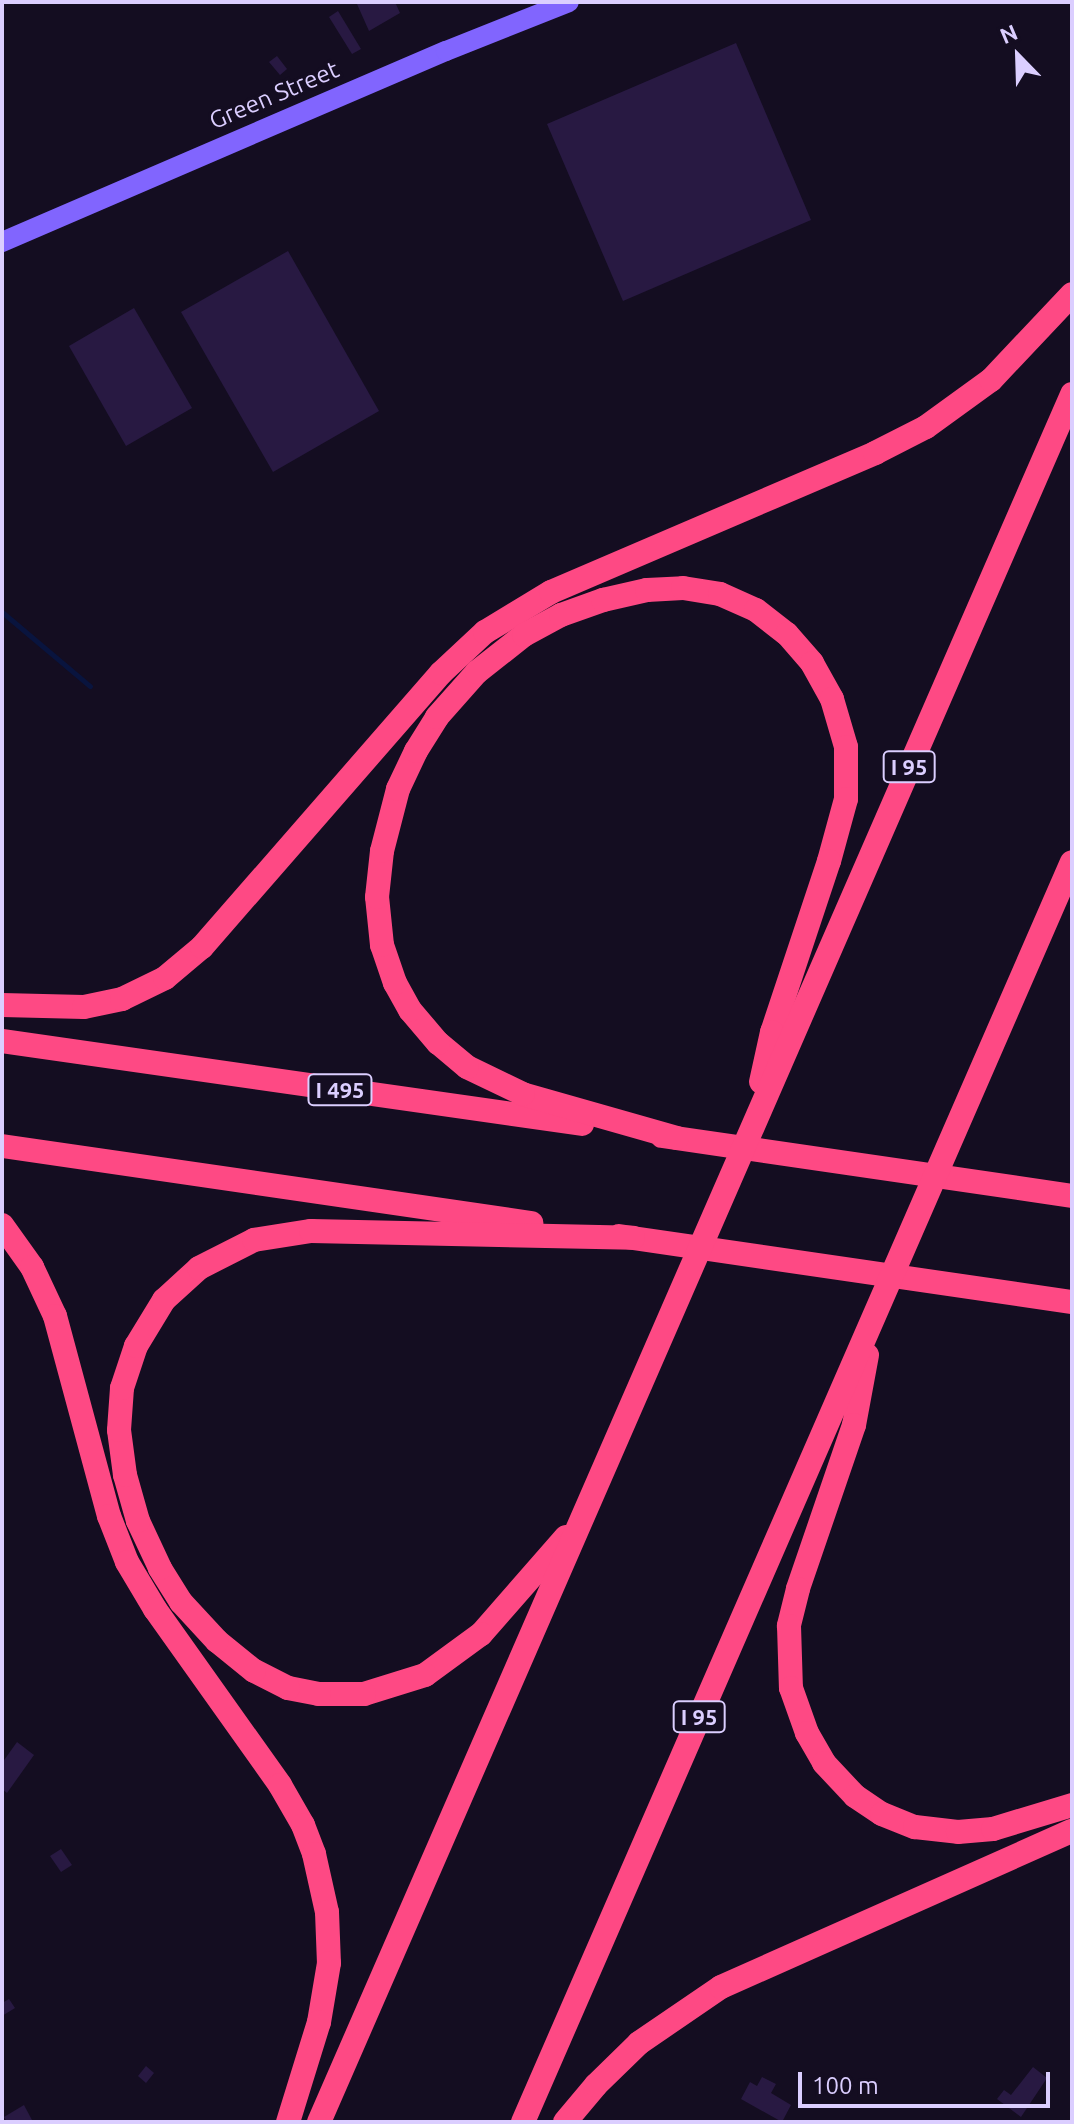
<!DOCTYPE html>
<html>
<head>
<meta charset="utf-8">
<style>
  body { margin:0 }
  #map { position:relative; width:1074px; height:2124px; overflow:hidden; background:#140d21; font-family:Ubuntu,sans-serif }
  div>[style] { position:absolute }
  .stream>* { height:5px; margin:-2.5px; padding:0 2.5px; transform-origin:2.5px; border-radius:2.5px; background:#09143e }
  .building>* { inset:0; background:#281942 }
  .secondary>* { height:20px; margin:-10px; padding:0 10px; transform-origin:10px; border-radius:10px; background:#8165fe }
  .motorway>* { height:24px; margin:-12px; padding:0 12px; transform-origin:12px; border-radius:12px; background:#fe4984 }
  span { translate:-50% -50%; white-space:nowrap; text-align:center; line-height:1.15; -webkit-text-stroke:6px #140d21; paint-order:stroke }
  .shield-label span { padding:2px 6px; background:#140d21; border:2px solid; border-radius:6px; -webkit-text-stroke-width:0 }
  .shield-label { font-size:22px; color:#dbceff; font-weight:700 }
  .street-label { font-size:24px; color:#dbceff }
  .frame { position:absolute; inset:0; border:4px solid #dbceff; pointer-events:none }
  .north { position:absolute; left:978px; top:16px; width:80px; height:80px; -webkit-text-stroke:6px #140d21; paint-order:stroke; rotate:337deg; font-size:22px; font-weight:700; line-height:32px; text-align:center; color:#dbceff }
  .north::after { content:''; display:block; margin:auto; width:28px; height:36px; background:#dbceff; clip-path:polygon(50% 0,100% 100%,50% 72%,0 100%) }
  .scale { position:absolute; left:798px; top:2072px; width:252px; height:36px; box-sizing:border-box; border:4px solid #dbceff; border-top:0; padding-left:10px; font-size:24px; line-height:28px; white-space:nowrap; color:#dbceff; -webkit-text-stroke:6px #140d21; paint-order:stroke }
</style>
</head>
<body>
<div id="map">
  <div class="stream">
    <div style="left:2px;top:612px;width:115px;rotate:40.1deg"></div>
  </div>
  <div class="building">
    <div style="clip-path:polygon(362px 2px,395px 2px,400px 13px,369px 31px,357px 4px)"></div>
    <div style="clip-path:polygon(338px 11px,361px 49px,352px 54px,329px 17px)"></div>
    <div style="clip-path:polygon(736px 43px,811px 220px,623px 301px,547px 124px)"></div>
    <div style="clip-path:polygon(277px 56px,287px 69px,280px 75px,269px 62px)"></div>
    <div style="clip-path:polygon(288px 251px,379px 411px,273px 472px,181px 312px)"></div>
    <div style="clip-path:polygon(134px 308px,192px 408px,126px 446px,69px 346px)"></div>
    <div style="clip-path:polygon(17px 1742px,34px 1755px,7px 1793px,2px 1789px,2px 1763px)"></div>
    <div style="clip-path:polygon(61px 1849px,72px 1865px,61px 1872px,50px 1856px)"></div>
    <div style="clip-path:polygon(9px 1999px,15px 2008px,2px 2016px,2px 2003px)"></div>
    <div style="clip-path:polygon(146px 2066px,154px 2073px,146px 2083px,138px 2076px)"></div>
    <div style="clip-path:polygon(1033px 2067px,1047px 2078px,1021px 2117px,997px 2099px,1004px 2090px,1011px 2095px)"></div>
    <div style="clip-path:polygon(762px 2077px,776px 2084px,771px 2093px,791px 2105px,782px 2122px,741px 2099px,750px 2082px,757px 2086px)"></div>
    <div style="clip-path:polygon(24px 2105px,33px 2122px,7px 2122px,4px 2117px)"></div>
  </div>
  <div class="secondary">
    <div style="left:2px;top:242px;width:483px;rotate:-23.3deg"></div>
    <div style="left:446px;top:51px;width:132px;rotate:-21.7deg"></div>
  </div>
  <div class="motorway">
    <div style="left:2px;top:1005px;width:82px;rotate:1.4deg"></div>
    <div style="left:84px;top:1007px;width:39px;rotate:-12deg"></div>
    <div style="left:122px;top:999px;width:48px;rotate:-26deg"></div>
    <div style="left:165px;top:978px;width:48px;rotate:-40deg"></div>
    <div style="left:202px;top:947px;width:364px;rotate:-48.9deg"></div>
    <div style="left:441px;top:673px;width:60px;rotate:-43deg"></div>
    <div style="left:485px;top:632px;width:77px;rotate:-31.2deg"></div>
    <div style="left:551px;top:592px;width:353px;rotate:-23.2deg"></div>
    <div style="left:875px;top:453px;width:57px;rotate:-27deg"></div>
    <div style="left:926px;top:427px;width:80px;rotate:-35.9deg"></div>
    <div style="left:991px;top:380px;width:118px;rotate:-46.7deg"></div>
    <div style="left:2px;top:1041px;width:586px;rotate:8.14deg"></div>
    <div style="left:662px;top:1136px;width:414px;rotate:8.3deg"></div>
    <div style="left:677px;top:1138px;width:160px;rotate:-164.1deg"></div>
    <div style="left:523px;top:1094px;width:62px;rotate:-154.3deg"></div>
    <div style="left:467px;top:1067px;width:38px;rotate:-140deg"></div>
    <div style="left:438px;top:1043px;width:43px;rotate:-130.3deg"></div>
    <div style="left:410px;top:1010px;width:31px;rotate:-119deg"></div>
    <div style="left:395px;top:983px;width:40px;rotate:-108.9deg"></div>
    <div style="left:382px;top:945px;width:48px;rotate:-95.9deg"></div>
    <div style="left:377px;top:897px;width:46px;rotate:-83.8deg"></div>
    <div style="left:382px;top:851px;width:64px;rotate:-75.5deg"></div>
    <div style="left:398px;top:789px;width:42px;rotate:-64.7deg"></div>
    <div style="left:416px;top:751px;width:40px;rotate:-58deg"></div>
    <div style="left:437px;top:717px;width:60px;rotate:-48.4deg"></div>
    <div style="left:477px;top:672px;width:60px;rotate:-38.2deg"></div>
    <div style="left:524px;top:635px;width:42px;rotate:-28.4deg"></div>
    <div style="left:561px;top:615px;width:45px;rotate:-19.7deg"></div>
    <div style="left:603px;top:600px;width:45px;rotate:-12.8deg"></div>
    <div style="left:647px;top:590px;width:36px;rotate:-3deg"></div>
    <div style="left:683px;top:588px;width:37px;rotate:9deg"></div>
    <div style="left:720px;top:594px;width:39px;rotate:24deg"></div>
    <div style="left:756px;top:610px;width:39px;rotate:38deg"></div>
    <div style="left:787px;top:634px;width:38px;rotate:49deg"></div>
    <div style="left:812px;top:663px;width:41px;rotate:60.9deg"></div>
    <div style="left:832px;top:699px;width:50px;rotate:73.7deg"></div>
    <div style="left:846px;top:747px;width:52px;rotate:90deg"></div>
    <div style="left:846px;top:799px;width:64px;rotate:105.3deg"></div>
    <div style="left:829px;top:861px;width:180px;rotate:108.4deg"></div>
    <div style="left:772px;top:1032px;width:51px;rotate:102.4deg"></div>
    <div style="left:2px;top:1146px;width:535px;rotate:8.28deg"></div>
    <div style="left:2px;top:1225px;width:52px;rotate:54.5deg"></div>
    <div style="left:32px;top:1267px;width:54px;rotate:64.9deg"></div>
    <div style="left:55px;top:1316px;width:207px;rotate:74.9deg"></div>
    <div style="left:109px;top:1516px;width:49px;rotate:68.6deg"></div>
    <div style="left:127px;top:1562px;width:55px;rotate:59.2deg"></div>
    <div style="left:155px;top:1609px;width:216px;rotate:54.6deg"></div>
    <div style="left:280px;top:1785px;width:46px;rotate:60.1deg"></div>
    <div style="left:303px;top:1825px;width:31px;rotate:69deg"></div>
    <div style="left:314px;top:1854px;width:59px;rotate:77.4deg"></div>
    <div style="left:327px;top:1912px;width:51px;rotate:87.8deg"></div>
    <div style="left:329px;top:1963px;width:60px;rotate:99.6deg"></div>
    <div style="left:319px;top:2022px;width:105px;rotate:107.2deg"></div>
    <div style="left:619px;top:1236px;width:458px;rotate:8.3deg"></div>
    <div style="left:867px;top:1355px;width:71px;rotate:100.5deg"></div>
    <div style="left:854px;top:1425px;width:173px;rotate:108.9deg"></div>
    <div style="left:798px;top:1589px;width:38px;rotate:104deg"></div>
    <div style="left:789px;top:1626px;width:62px;rotate:88.2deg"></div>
    <div style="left:791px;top:1688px;width:48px;rotate:70.4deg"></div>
    <div style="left:807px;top:1733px;width:34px;rotate:60deg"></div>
    <div style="left:824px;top:1763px;width:45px;rotate:46.8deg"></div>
    <div style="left:855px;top:1796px;width:32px;rotate:34deg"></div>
    <div style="left:882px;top:1814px;width:35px;rotate:22deg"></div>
    <div style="left:915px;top:1827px;width:43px;rotate:6.6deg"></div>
    <div style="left:958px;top:1832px;width:35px;rotate:-5deg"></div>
    <div style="left:993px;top:1829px;width:83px;rotate:-16.9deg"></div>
    <div style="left:566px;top:1537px;width:129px;rotate:131.2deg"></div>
    <div style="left:481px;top:1634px;width:69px;rotate:143.8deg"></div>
    <div style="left:425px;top:1675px;width:64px;rotate:162.7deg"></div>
    <div style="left:364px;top:1694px;width:45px;rotate:180deg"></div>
    <div style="left:319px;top:1694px;width:32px;rotate:-169deg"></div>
    <div style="left:288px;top:1688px;width:38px;rotate:-153deg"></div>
    <div style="left:254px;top:1671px;width:48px;rotate:-141deg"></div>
    <div style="left:217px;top:1641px;width:53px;rotate:-132.7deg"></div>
    <div style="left:181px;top:1602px;width:40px;rotate:-122deg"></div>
    <div style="left:160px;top:1568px;width:52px;rotate:-115.1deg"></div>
    <div style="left:138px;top:1521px;width:48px;rotate:-105.8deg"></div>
    <div style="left:125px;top:1475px;width:45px;rotate:-97.6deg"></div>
    <div style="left:119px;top:1430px;width:42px;rotate:-85.9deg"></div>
    <div style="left:122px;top:1388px;width:44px;rotate:-71.6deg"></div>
    <div style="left:136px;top:1346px;width:54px;rotate:-58.7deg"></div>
    <div style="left:164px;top:1300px;width:47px;rotate:-42.4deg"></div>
    <div style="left:199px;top:1268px;width:62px;rotate:-27deg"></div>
    <div style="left:254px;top:1240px;width:58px;rotate:-9deg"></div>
    <div style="left:311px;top:1231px;width:322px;rotate:1.2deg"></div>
    <div style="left:319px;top:2122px;width:1885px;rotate:-66.45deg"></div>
    <div style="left:523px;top:2122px;width:1374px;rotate:-66.46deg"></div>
    <div style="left:565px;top:2122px;width:48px;rotate:-50deg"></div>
    <div style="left:596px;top:2085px;width:60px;rotate:-44.3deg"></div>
    <div style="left:639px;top:2043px;width:99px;rotate:-34.3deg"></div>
    <div style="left:721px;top:1987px;width:384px;rotate:-24deg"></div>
  </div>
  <div class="shield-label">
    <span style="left:909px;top:767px">I 95</span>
    <span style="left:340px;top:1090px">I 495</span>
    <span style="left:699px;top:1717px">I 95</span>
  </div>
  <div class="street-label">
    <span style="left:274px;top:95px;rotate:-23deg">Green Street</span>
  </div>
  <div class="frame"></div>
  <div class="north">N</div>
  <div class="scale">100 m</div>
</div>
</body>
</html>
